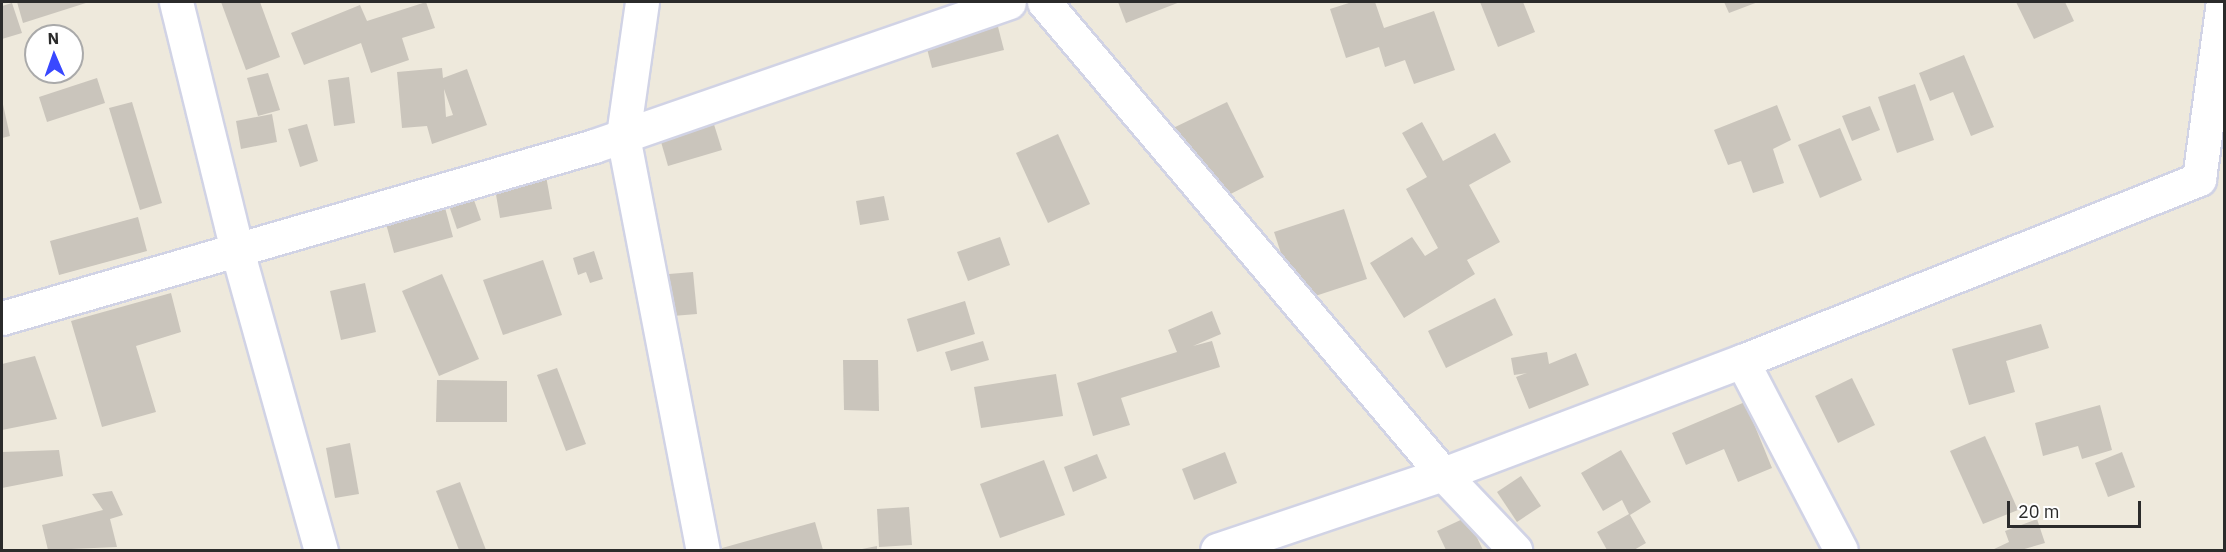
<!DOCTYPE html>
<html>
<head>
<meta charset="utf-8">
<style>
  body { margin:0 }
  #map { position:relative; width:2226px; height:552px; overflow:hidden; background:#eee9dc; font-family:"IBM Plex Sans",sans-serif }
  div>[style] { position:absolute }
  .building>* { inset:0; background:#cac5bc }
  .roads { filter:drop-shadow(2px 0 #d1d3e5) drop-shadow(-2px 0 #d1d3e5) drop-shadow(0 2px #d1d3e5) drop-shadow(0 -2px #d1d3e5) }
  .minor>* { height:33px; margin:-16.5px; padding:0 16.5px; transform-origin:16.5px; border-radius:16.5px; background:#fff }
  span { translate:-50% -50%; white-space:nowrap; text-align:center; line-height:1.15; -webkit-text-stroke:4.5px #fff; paint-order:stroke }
  .frame { position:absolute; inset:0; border:3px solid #2b2b2b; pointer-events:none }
  .north { position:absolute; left:24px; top:24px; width:60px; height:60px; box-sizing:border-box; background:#fff; border:2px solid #aaa; border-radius:50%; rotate:358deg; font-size:16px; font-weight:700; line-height:24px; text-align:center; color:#2b2b2b }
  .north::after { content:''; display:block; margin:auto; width:21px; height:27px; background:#3948ff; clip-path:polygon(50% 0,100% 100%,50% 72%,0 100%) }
  .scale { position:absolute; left:2007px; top:501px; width:134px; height:27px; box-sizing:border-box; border:3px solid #2b2b2b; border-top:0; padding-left:8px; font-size:18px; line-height:21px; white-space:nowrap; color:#2b2b2b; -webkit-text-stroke:4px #fff; paint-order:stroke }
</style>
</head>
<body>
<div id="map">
  <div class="building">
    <div style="clip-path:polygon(17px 2px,89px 2px,23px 23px)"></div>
    <div style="clip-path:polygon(221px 2px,260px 2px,280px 57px,246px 70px)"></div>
    <div style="clip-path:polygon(426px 2px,435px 28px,402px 38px,409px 60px,371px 73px,361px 43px,304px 65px,291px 33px,360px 5px,367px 21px)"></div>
    <div style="clip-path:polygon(1118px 2px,1180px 2px,1126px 23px)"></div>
    <div style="clip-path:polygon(1352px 2px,1375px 2px,1384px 28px,1434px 11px,1455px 70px,1414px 84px,1405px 60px,1385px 67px,1379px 47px,1346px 58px,1330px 9px)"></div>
    <div style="clip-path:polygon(1480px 2px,1523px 2px,1535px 32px,1498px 47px)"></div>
    <div style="clip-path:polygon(1724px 2px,1758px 2px,1729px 13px)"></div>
    <div style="clip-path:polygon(2016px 2px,2065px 2px,2074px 21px,2034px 39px)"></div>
    <div style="clip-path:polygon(12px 3px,22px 33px,2px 39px,2px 6px)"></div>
    <div style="clip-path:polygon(997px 23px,1004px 50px,932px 68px,925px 41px)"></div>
    <div style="clip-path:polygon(1964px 55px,1994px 127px,1971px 136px,1953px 92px,1930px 101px,1919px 73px)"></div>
    <div style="clip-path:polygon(evenodd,442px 68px,443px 78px,467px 69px,487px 125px,432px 144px,427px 126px,402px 128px,397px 72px,442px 68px,444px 89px,453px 115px,446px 117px,444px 89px)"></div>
    <div style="clip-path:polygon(268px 73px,280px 110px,258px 116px,247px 78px)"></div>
    <div style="clip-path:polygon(349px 77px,355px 123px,334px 126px,328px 80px)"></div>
    <div style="clip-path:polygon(97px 78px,105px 103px,47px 122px,39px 97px)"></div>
    <div style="clip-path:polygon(1915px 84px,1934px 140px,1897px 153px,1878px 97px)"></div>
    <div style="clip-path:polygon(2px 100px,10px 136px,2px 138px)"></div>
    <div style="clip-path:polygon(132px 102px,162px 203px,140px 210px,109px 108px)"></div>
    <div style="clip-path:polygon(1227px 102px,1264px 177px,1207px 206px,1169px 130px)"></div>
    <div style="clip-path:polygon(1777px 105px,1791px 140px,1773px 149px,1784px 183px,1753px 193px,1741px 161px,1728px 165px,1714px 130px)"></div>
    <div style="clip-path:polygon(1870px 106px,1880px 130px,1852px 141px,1842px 116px)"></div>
    <div style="clip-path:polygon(272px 114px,277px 142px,241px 149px,236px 121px)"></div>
    <div style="clip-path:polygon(712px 118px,722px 150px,668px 166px,659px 135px)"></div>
    <div style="clip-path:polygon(1422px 122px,1443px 161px,1495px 133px,1511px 162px,1469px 185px,1500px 242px,1467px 260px,1475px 274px,1404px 318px,1370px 263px,1412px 237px,1425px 256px,1438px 248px,1406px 189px,1427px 177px,1402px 133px)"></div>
    <div style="clip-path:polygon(307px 124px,318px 161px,300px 167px,288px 129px)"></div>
    <div style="clip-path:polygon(1840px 128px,1862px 180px,1820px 198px,1798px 145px)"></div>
    <div style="clip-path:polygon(1058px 134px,1090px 204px,1048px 223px,1016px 153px)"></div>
    <div style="clip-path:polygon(546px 176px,552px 209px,500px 218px,494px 183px)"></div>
    <div style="clip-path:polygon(468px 183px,481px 220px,457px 229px,444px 191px)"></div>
    <div style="clip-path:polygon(884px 196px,889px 220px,860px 225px,856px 201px)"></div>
    <div style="clip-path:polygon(444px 204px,453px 237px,394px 253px,385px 220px)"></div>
    <div style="clip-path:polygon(1344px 209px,1367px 279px,1297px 302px,1274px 232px)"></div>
    <div style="clip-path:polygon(138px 217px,147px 251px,59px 275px,50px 241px)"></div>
    <div style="clip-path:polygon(1000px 237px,1010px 265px,968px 281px,957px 252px)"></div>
    <div style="clip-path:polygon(594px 251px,603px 279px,590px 283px,586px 272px,578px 275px,573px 258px)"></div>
    <div style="clip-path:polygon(543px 260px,562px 315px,503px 335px,483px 280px)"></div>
    <div style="clip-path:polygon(693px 272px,697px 314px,648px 318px,645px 276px)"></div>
    <div style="clip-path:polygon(442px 274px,479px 359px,439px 376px,402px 291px)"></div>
    <div style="clip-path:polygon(365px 283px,376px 332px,341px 340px,330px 291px)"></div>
    <div style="clip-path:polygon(171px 293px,181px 332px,136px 346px,156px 412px,102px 427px,71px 321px)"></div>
    <div style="clip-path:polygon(1495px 298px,1513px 335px,1446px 368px,1428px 331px)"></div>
    <div style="clip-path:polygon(965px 301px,975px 334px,917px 352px,907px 319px)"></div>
    <div style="clip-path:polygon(1212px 311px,1221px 334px,1193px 346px,1212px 341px,1220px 367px,1121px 398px,1130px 425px,1093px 436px,1077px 383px,1177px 352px,1168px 330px)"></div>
    <div style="clip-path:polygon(2041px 324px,2049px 348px,2006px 361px,2015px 392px,1969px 405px,1952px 349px)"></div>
    <div style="clip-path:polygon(983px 341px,989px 360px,951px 371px,945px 352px)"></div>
    <div style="clip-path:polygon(1547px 352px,1549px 364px,1576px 353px,1589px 385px,1529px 409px,1516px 377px,1527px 373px,1514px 375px,1511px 358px)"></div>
    <div style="clip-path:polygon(35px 356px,57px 419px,2px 430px,2px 364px)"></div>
    <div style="clip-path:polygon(843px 360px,878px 360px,879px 411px,844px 410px)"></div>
    <div style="clip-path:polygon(557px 368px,586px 444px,566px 451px,537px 375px)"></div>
    <div style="clip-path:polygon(1056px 374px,1063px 416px,981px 428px,974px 387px)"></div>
    <div style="clip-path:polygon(1852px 378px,1875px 425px,1838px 443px,1815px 396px)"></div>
    <div style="clip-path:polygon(437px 380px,507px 381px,507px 422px,436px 422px)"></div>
    <div style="clip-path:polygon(1745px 402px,1772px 468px,1738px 482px,1724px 449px,1686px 465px,1672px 433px)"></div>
    <div style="clip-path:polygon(2100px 405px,2112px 450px,2082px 459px,2078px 446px,2043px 456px,2035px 423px)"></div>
    <div style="clip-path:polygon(1985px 436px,2018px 510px,1983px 524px,1950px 451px)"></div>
    <div style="clip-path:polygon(350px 443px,359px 494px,335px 498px,326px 448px)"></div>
    <div style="clip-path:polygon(59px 450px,63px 476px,2px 488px,2px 452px)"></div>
    <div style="clip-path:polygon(1621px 450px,1651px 502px,1630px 515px,1646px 543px,1634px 550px,1607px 550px,1597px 532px,1629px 514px,1622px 500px,1603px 511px,1581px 473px)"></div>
    <div style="clip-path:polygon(1225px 452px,1237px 483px,1194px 500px,1182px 469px)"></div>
    <div style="clip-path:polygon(2122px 452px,2135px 487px,2108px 497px,2095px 463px)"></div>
    <div style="clip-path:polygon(1097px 454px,1107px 478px,1073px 492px,1064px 467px)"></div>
    <div style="clip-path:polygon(1044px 460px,1065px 515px,1000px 538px,980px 484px)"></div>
    <div style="clip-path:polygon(1521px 476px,1541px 506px,1517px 522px,1497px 492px)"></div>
    <div style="clip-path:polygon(460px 482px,486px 550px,459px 550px,436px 491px)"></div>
    <div style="clip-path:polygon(112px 491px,123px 515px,110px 519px,117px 547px,48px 550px,42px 525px,103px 510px,92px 494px)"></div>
    <div style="clip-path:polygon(909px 507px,912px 545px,879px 547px,877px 509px)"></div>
    <div style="clip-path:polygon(1467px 517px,1483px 550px,1446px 550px,1437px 531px)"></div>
    <div style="clip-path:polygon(2037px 519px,2045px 543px,2021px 550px,1992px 550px,2009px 542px,2005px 531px)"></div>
    <div style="clip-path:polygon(815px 522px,823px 550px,715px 550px)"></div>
    <div style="clip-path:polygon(877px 546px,877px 550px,862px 550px,862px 549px)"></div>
  </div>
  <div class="roads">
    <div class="minor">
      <div style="left:176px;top:2px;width:255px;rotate:76.2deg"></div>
      <div style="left:237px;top:250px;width:312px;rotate:74.4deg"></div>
      <div style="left:642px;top:2px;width:135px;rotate:98.1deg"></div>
      <div style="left:623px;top:136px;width:422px;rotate:79.1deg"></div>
      <div style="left:1044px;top:2px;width:618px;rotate:49.79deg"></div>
      <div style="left:1443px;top:474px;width:105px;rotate:46.5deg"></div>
      <div style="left:2px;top:318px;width:616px;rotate:-16.2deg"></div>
      <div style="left:594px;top:146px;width:439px;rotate:-19.1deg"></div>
      <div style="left:1742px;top:361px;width:213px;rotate:62.4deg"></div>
      <div style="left:1217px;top:550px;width:238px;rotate:-18.6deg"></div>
      <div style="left:1443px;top:474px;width:320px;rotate:-20.7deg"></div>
      <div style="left:1742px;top:361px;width:492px;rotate:-21.7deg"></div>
      <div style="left:2199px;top:179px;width:179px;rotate:-82.3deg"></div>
    </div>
  </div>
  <div class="frame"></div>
  <div class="north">N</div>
  <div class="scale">20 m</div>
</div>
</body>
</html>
